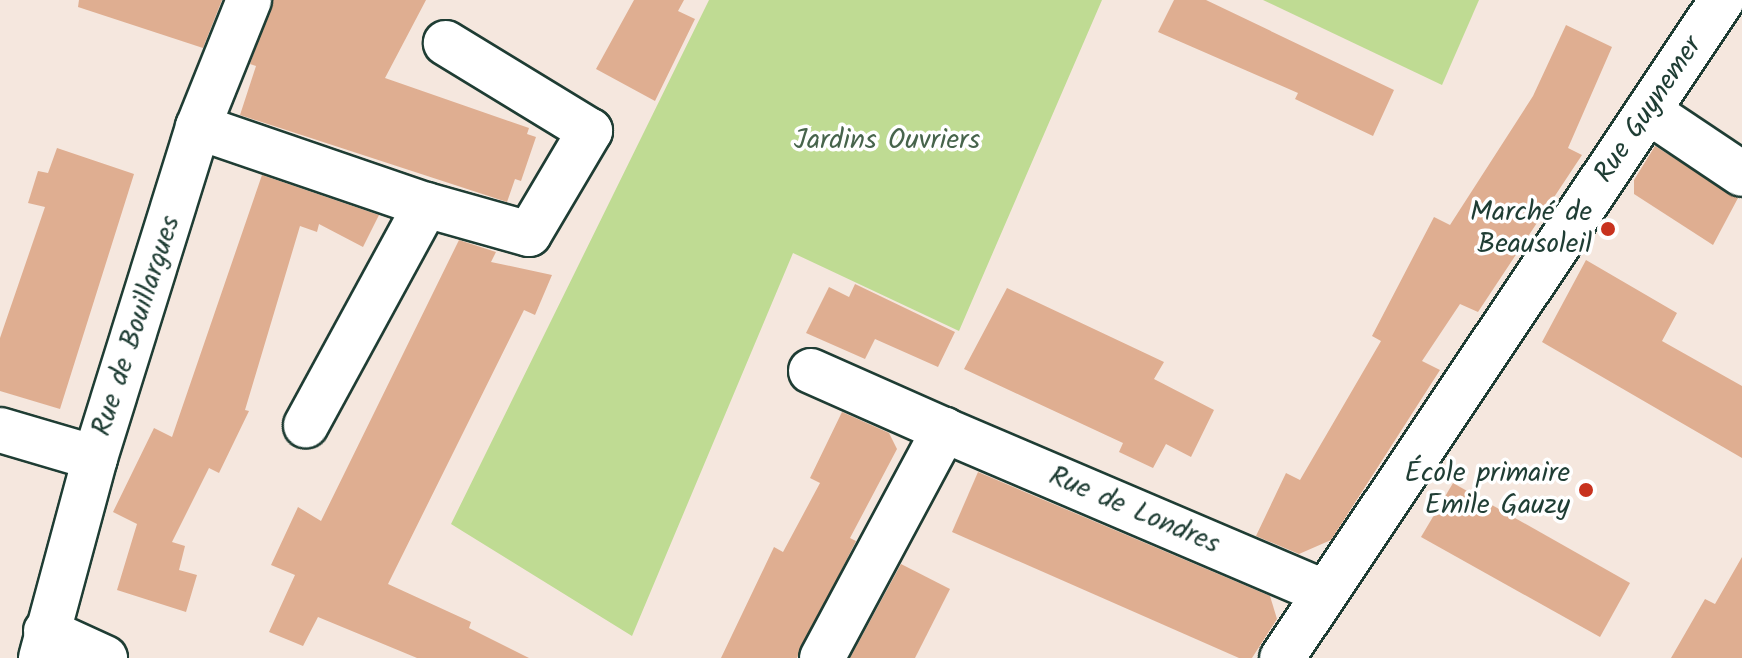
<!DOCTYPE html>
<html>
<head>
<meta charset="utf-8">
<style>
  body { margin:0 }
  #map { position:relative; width:1742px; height:658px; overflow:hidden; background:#f5e7de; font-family:Kalam,sans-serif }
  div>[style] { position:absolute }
  .green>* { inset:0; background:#bfdb93 }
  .building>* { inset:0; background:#dfae91 }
  .roads { filter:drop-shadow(2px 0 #1f3d34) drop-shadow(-2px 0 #1f3d34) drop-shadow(0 2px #1f3d34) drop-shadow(0 -2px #1f3d34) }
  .minor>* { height:44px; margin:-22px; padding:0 22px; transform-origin:22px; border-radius:22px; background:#fff }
  .dots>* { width:22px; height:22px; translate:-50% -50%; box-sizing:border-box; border:4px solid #fff; border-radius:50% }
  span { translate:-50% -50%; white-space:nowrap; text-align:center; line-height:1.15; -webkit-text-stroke:7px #fff; paint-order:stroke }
  .street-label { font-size:28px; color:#1f3d34 }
  .park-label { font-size:28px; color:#47644c }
  .poi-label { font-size:28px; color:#1f3d34 }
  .right { translate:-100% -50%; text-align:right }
</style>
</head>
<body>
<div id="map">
  <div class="green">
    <div style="clip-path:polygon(709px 0,1102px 0,959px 331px,793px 253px,632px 636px,451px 524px)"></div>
    <div style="clip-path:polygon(1263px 0,1479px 0,1442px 85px)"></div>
  </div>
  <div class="building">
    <div style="clip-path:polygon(79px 0,222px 0,203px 48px,78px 7px)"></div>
    <div style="clip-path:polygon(273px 0,426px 0,385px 78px,529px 128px,527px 134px,536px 137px,521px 181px,515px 179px,507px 202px,240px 115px,256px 66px,250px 64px)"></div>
    <div style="clip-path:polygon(634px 0,684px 0,678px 11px,695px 19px,655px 101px,596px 69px)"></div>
    <div style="clip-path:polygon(1174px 0,1206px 0,1394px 90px,1373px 136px,1295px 99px,1298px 93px,1158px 32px)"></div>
    <div style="clip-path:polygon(1566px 25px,1612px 47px,1568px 148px,1582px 155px,1478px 312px,1460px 304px,1422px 361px,1440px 370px,1331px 540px,1299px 554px,1256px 536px,1286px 473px,1300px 480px,1381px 341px,1372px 336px,1434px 217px,1450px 225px,1533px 96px)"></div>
    <div style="clip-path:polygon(1655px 146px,1738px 198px,1713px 245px,1634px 194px,1634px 180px)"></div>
    <div style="clip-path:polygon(57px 148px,134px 174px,60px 409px,0 391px,0 338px,45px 207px,28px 203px,38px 171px,48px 173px)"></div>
    <div style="clip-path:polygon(262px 175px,379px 215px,363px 247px,319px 224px,317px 232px,300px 226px,245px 410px,249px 411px,219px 473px,209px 468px,172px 542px,185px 546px,179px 570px,197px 575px,186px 612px,117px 590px,137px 524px,113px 512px,154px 428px,172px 437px)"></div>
    <div style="clip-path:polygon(459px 240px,496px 252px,491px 262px,552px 275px,535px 315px,524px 310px,388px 584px,471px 622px,469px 628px,529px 658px,417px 658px,318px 617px,303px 646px,269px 632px,295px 575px,271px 565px,298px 507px,321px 521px)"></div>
    <div style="clip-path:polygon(1586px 260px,1677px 313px,1662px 341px,1742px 386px,1742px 458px,1542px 342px)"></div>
    <div style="clip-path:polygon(855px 284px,955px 332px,938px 367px,875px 339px,865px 359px,806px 333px,829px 287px,849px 297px)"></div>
    <div style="clip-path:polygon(1007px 288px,1164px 362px,1154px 379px,1214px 410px,1191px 457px,1166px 444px,1153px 468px,1119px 452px,1123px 443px,964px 369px)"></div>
    <div style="clip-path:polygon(842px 412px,889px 433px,897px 449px,850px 538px,856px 541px,797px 658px,721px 658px,774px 547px,783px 552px,820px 483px,810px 478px)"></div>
    <div style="clip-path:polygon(978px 472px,1270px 596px,1277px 619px,1252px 658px,1239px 658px,952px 532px)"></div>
    <div style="clip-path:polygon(1453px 483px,1630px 583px,1600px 637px,1421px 537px)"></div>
    <div style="clip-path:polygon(1742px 557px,1742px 658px,1671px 658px,1705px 599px,1715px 604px)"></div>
    <div style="clip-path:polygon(901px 564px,950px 589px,915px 658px,850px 658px)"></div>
  </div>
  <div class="roads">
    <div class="minor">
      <div style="left:1648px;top:111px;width:113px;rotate:33.8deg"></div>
      <div style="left:198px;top:127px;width:241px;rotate:18.9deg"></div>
      <div style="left:426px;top:205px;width:251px;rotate:118.6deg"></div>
      <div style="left:426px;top:205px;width:107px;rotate:15.7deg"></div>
      <div style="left:529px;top:234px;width:120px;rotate:-59.4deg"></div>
      <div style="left:590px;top:131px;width:169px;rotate:-148.6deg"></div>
      <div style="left:811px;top:371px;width:145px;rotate:23.9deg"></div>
      <div style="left:0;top:430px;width:99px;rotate:16.4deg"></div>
      <div style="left:46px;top:631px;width:65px;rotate:24.6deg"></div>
      <div style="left:41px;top:658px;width:207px;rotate:-74.9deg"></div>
      <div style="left:95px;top:458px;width:347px;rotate:-72.7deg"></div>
      <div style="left:198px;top:127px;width:137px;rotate:-68.1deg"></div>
      <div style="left:822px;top:658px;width:259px;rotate:-61.8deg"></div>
      <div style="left:944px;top:430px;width:413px;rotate:23.1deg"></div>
      <div style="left:1282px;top:658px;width:792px;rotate:-56.23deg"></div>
    </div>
  </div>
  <div class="dots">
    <div style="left:1608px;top:229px;background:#c8321e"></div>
    <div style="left:1586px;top:490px;background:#c8321e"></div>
  </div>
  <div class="street-label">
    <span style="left:1649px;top:110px;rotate:-56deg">Rue Guynemer</span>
    <span style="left:137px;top:326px;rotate:-72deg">Rue de Bouillargues</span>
    <span style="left:1134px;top:511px;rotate:23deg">Rue de Londres</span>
  </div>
  <div class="park-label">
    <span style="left:887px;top:141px">Jardins Ouvriers</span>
  </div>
  <div class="poi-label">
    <span class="right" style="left:1592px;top:229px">Marché de<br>Beausoleil</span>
    <span class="right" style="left:1570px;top:490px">École primaire<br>Emile Gauzy</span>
  </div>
</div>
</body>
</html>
